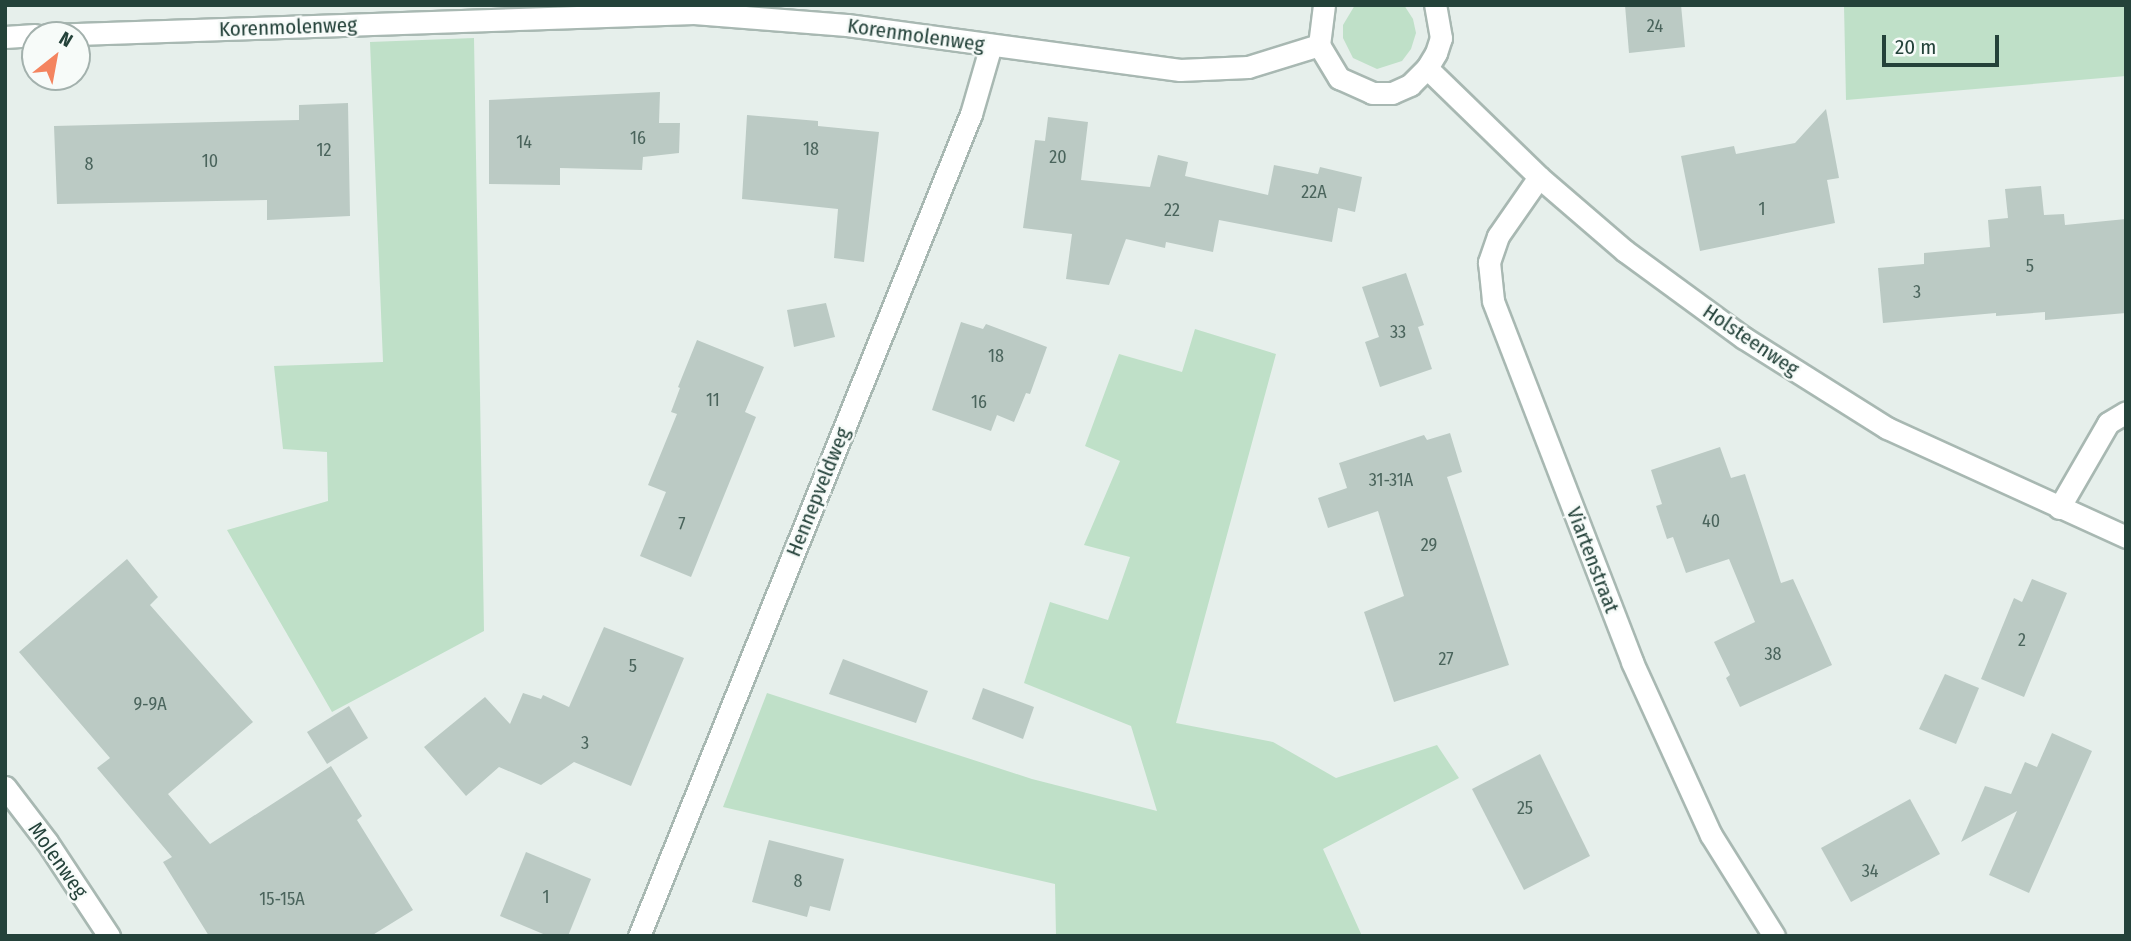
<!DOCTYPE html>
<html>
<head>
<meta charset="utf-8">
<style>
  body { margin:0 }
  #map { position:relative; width:2131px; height:941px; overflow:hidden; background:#e6efeb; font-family:"Fira Sans Condensed",sans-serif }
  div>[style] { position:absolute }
  .green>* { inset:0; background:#bfe0c8 }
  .building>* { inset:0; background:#bbcac4 }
  .roads { filter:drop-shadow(2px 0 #a8b8b2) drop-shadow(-2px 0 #a8b8b2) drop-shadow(0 2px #a8b8b2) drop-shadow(0 -2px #a8b8b2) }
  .minor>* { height:21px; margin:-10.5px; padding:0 10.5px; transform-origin:10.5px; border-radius:10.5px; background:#fff }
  span { translate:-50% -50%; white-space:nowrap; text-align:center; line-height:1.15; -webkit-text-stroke:5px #f7fbf9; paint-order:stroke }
  .number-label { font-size:18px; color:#4a645c }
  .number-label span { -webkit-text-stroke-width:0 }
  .street-label { font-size:21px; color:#24423a }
  .frame { position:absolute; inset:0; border:7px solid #24423a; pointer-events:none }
  .north { position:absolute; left:21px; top:21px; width:70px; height:70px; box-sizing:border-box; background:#f7fbf9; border:2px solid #a3b1ad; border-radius:50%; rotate:31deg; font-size:19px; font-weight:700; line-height:28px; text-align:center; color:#24423a }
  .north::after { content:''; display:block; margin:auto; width:24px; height:32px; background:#f4845f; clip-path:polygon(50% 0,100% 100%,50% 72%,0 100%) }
  .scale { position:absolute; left:1882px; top:35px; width:117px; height:32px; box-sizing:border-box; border:4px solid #24423a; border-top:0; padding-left:9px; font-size:21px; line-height:24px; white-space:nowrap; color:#24423a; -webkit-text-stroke:5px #f7fbf9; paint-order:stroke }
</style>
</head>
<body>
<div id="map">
  <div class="green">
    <div style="clip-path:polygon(1355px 5px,1404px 5px,1413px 19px,1416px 33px,1411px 49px,1402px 61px,1377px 69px,1353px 58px,1343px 38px,1343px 25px)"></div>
    <div style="clip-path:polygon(1844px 5px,2126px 5px,2126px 76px,1846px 100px)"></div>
    <div style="clip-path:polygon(474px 38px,484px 631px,332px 712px,227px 530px,328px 501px,327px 452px,283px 449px,274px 366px,383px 362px,370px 42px)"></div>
    <div style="clip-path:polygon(1195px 329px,1276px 354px,1176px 723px,1273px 742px,1336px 778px,1437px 745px,1459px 778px,1323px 849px,1362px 936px,1056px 936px,1055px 884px,723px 807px,767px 693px,1032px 779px,1157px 811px,1131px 726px,1024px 683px,1050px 602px,1108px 620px,1130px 557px,1084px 545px,1120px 461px,1085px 446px,1119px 354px,1182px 372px)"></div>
  </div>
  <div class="building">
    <div style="clip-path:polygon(1625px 5px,1681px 5px,1685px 47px,1629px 53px)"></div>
    <div style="clip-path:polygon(660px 92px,659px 123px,680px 123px,679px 153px,643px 157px,642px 170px,560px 168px,560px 185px,489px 184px,489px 100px)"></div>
    <div style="clip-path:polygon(348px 103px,350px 216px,267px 220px,267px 200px,57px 204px,54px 126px,299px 120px,299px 105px)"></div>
    <div style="clip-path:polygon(1826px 109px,1839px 178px,1827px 180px,1835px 223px,1700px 251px,1681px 156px,1734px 146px,1736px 154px,1795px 143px)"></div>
    <div style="clip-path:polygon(747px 115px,818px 121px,818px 126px,879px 132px,864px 262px,834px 258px,838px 209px,742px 199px)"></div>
    <div style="clip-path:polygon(1048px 117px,1088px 122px,1081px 180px,1150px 187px,1158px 155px,1188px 162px,1185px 176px,1268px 195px,1274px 165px,1318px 174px,1320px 167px,1362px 177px,1355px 212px,1338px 208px,1332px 242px,1219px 220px,1213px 252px,1166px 242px,1165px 248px,1126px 239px,1109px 285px,1066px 279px,1072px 234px,1023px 228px,1035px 140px,1045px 141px)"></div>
    <div style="clip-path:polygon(2041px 186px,2044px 215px,2064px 214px,2065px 225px,2126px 219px,2126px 313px,2045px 320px,2045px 312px,1996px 316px,1996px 313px,1883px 323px,1878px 268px,1924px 264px,1924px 253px,1990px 247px,1988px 220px,2008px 218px,2005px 189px)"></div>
    <div style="clip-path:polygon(1406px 273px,1424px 325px,1418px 327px,1432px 369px,1380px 387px,1365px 342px,1379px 337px,1362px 287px)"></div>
    <div style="clip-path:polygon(826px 303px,835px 337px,794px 347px,787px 310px)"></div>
    <div style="clip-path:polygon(961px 322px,983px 329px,986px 324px,1047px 347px,1030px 394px,1026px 393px,1014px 422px,997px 415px,991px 431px,932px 410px)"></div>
    <div style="clip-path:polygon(697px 340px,764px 367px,745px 412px,756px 417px,691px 577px,640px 556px,666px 492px,648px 485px,677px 414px,671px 412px,680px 388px,678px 387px)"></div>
    <div style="clip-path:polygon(1450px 433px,1462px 472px,1447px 477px,1509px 665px,1394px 702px,1364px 612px,1404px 596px,1378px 511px,1328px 528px,1318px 498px,1347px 488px,1339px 463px,1424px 435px,1427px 440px)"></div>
    <div style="clip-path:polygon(1720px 447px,1731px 478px,1745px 474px,1781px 583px,1793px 579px,1832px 665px,1740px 707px,1726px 678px,1730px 675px,1714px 642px,1755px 622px,1729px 559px,1686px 573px,1673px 537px,1667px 539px,1656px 506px,1662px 504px,1651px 470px)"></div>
    <div style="clip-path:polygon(127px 559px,158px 597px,150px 605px,253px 722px,168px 794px,210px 844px,331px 766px,362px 816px,357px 820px,413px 910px,371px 936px,209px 936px,163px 862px,172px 857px,97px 768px,110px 758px,19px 652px)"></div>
    <div style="clip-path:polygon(2032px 579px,2067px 593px,2024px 697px,1981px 679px,2014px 598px,2022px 602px)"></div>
    <div style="clip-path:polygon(604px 627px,684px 658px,631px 786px,574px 762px,541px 785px,499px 767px,466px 796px,424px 747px,485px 697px,510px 724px,523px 693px,541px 699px,543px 695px,569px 707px)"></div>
    <div style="clip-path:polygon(843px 659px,928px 691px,916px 723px,829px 694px)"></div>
    <div style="clip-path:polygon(1945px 674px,1979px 688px,1956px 744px,1919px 729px)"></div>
    <div style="clip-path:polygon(983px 688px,1034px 707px,1023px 739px,972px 719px)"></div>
    <div style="clip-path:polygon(349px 706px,368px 738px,327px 764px,307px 732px)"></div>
    <div style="clip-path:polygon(2052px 733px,2092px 751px,2029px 893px,1989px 875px,2017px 811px,1961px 842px,1985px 786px,2011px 794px,2025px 762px,2037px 767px)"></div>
    <div style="clip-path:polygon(1540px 754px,1590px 856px,1524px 890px,1472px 789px)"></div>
    <div style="clip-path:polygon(1910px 799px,1940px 854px,1851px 902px,1821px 848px)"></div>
    <div style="clip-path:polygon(769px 840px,844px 859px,830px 911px,810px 906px,807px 917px,752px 902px)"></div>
    <div style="clip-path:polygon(526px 852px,591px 879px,568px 936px,548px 936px,500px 916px)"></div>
  </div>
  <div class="roads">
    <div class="minor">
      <div style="left:1324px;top:5px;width:40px;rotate:97.1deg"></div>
      <div style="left:1319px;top:45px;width:39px;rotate:59deg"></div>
      <div style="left:1339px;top:78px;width:36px;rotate:24deg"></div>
      <div style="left:1372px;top:93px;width:20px"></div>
      <div style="left:1392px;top:93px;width:20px;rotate:-24deg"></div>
      <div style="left:1410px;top:85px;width:24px;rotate:-45deg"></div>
      <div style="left:1427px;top:68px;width:17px;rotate:-59deg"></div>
      <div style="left:1436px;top:53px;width:16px;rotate:-72deg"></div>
      <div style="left:1441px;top:38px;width:34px;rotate:-100deg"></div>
      <div style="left:47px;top:35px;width:647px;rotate:-1.95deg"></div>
      <div style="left:694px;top:13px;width:153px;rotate:4.5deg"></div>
      <div style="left:847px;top:25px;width:336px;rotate:7.7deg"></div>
      <div style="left:1180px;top:70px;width:68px;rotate:-2.5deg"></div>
      <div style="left:1248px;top:67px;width:74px;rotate:-17.2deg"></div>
      <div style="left:5px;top:37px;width:30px;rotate:-4deg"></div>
      <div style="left:1427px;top:68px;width:156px;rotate:44.2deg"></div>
      <div style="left:1539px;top:177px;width:113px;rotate:40.7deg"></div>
      <div style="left:1625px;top:251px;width:147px;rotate:36.2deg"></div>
      <div style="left:1744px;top:338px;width:169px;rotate:32.2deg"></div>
      <div style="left:1887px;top:428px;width:263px;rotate:24.5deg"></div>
      <div style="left:1539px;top:177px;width:72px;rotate:124.8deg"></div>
      <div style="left:1498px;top:236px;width:28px;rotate:109deg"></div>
      <div style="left:1489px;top:262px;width:39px;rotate:84deg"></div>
      <div style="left:1493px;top:301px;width:387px;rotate:68.9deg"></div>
      <div style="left:1632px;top:662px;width:190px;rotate:65.5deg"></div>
      <div style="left:1711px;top:835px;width:119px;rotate:58deg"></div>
      <div style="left:2059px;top:508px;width:98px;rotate:-60deg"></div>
      <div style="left:2108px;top:423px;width:21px;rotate:-31deg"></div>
      <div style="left:5px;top:787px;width:69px;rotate:52.6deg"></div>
      <div style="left:47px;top:842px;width:113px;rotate:56.6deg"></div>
      <div style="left:639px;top:936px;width:887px;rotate:-68.01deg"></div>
      <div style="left:971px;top:114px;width:72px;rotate:-73.8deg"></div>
    </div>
  </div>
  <div class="number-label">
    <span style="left:1655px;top:26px">24</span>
    <span style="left:638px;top:138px">16</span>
    <span style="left:524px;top:142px">14</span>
    <span style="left:811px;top:149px">18</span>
    <span style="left:324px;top:150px">12</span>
    <span style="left:1058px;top:157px">20</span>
    <span style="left:210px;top:161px">10</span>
    <span style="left:89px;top:164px">8</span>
    <span style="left:1314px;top:192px">22A</span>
    <span style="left:1762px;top:209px">1</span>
    <span style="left:1172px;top:210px">22</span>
    <span style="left:2030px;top:266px">5</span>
    <span style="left:1917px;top:292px">3</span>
    <span style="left:1398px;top:332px">33</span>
    <span style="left:996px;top:356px">18</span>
    <span style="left:713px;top:400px">11</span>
    <span style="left:979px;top:402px">16</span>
    <span style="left:1391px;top:480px">31-31A</span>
    <span style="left:1711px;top:521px">40</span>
    <span style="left:682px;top:524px">7</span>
    <span style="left:1429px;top:545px">29</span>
    <span style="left:2022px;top:640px">2</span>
    <span style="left:1773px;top:654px">38</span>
    <span style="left:1446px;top:659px">27</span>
    <span style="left:633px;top:666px">5</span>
    <span style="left:150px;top:704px">9-9A</span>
    <span style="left:585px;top:743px">3</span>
    <span style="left:1525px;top:808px">25</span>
    <span style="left:1870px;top:871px">34</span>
    <span style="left:798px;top:881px">8</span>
    <span style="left:546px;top:897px">1</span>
    <span style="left:282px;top:899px">15-15A</span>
  </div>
  <div class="street-label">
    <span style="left:288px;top:27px;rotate:-2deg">Korenmolenweg</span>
    <span style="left:916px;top:35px;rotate:8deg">Korenmolenweg</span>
    <span style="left:1751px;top:340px;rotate:34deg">Holsteenweg</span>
    <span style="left:818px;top:492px;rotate:-68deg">Hennepveldweg</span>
    <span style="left:1593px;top:560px;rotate:69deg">Viartenstraat</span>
    <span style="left:58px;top:860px;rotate:55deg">Molenweg</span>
  </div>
  <div class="frame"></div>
  <div class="north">N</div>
  <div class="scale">20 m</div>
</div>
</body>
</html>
